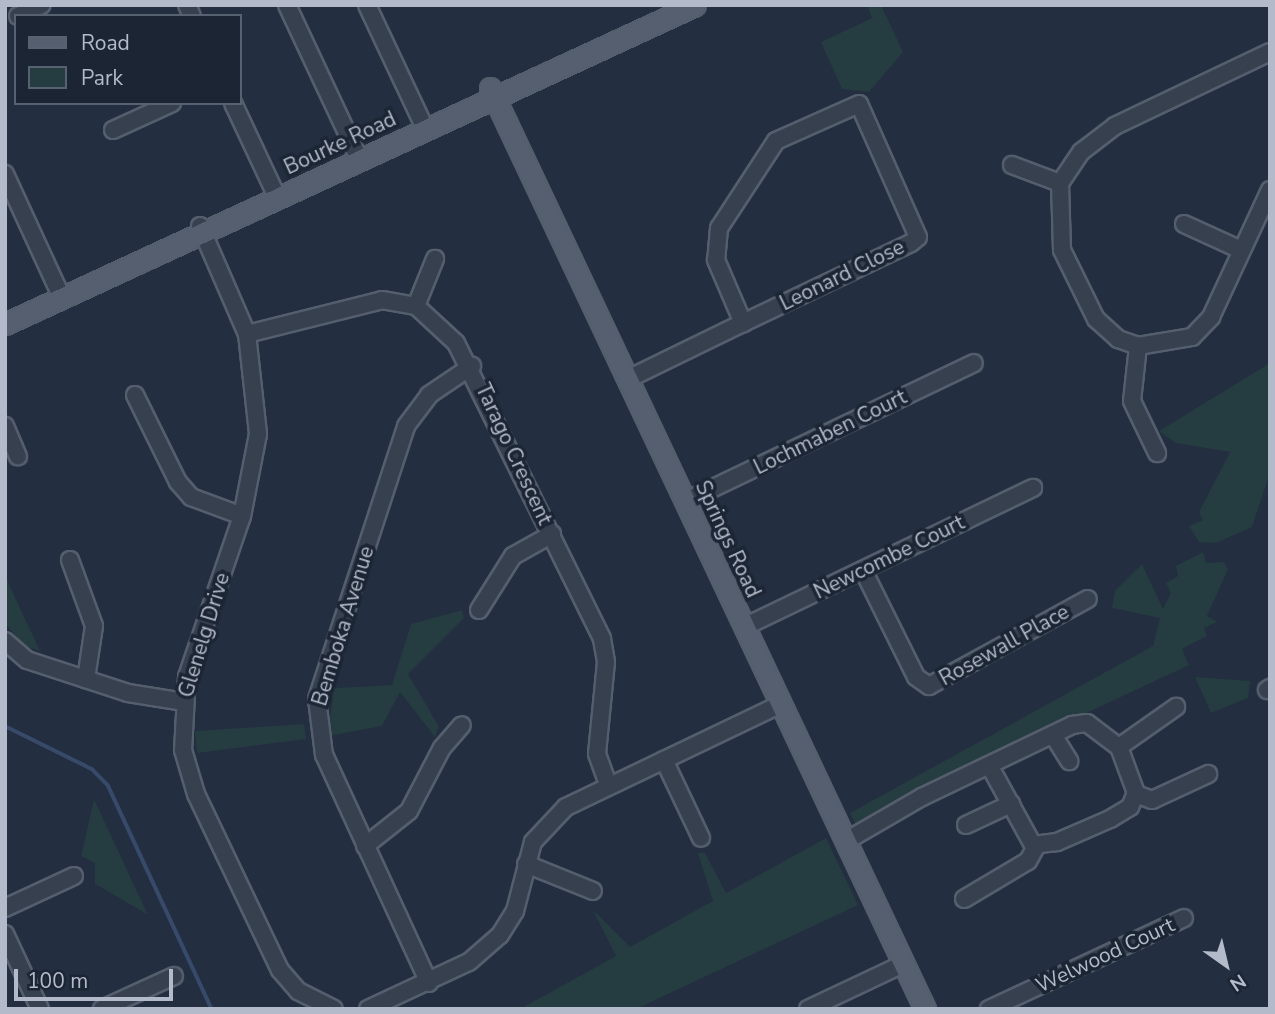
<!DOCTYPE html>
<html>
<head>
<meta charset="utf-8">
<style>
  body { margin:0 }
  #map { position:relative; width:1275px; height:1014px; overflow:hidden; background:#232e40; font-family:"Nunito Sans",sans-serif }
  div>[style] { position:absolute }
  .green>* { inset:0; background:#253c40 }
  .stream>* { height:3.5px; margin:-1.75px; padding:0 1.75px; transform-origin:1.75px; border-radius:1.75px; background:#374a6a }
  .roads { filter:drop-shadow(2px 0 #555e6d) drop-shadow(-2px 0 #555e6d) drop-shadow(0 2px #555e6d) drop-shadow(0 -2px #555e6d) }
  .minor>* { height:16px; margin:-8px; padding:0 8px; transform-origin:8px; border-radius:8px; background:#37404f }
  .major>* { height:19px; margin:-9.5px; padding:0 9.5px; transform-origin:9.5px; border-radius:9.5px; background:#555f6f }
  span { translate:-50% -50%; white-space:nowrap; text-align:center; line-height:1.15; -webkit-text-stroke:7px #1c2534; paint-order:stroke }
  .street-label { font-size:21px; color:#b3bbca }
  .frame { position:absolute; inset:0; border:7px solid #b3bbca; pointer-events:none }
  .legend { position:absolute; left:14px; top:14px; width:228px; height:91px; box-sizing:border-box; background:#1c2534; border:2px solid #586170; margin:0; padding:9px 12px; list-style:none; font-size:21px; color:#b3bbca }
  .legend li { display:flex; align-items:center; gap:14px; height:35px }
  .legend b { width:35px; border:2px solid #586170 }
  .north { position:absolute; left:1191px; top:930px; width:70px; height:70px; -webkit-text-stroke:5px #1c2534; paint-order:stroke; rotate:146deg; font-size:19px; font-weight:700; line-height:28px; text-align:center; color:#b3bbca }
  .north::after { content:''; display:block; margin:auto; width:24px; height:32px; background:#b3bbca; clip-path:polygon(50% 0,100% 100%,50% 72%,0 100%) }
  .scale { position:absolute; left:14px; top:969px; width:159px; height:32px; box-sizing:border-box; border:4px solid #b3bbca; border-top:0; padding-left:9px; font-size:21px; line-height:24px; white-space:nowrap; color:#b3bbca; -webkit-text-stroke:5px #1c2534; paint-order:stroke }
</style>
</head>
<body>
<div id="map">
  <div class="green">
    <div style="clip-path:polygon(867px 5px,881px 5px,903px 52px,869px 92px,842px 89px,821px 42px,872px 18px)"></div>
    <div style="clip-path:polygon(1270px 363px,1270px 473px,1252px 527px,1216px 543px,1199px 542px,1189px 526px,1203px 520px,1199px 512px,1230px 452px,1176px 443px,1159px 431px)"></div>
    <div style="clip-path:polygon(1203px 552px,1206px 563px,1224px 562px,1228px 569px,1207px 616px,1217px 622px,1204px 628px,1207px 636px,1182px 649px,1189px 665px,920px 791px,885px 817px,881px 809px,868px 816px,872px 824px,856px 825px,850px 813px,1153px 646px,1160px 618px,1112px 608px,1115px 591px,1142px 564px,1163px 609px,1171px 593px,1166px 583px,1178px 576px,1176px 566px)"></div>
    <div style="clip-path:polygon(5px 576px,40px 651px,24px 646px,5px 623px)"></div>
    <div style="clip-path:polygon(462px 610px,464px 618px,408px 674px,439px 727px,435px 737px,400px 692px,382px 726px,328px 736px,334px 688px,392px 685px,411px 624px)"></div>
    <div style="clip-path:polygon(1195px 677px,1250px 681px,1248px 698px,1211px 713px)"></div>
    <div style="clip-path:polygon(304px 724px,306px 739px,197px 753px,195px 731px)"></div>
    <div style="clip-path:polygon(94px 799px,147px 913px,147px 914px,95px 884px,95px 863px,81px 856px)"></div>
    <div style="clip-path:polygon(826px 838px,858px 905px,636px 1009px,520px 1009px,616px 956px,593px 910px,630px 947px,713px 901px,698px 853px,705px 853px,726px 893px)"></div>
  </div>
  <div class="stream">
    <div style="left:5px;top:726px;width:97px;rotate:26.3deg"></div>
    <div style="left:92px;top:769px;width:23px;rotate:45deg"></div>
    <div style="left:108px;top:785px;width:247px;rotate:65.1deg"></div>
  </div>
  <div class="roads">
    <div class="minor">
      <div style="left:187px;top:5px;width:12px;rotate:66deg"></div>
      <div style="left:287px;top:5px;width:170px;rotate:64.9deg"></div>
      <div style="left:367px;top:5px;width:136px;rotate:64.8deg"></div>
      <div style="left:18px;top:16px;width:26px;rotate:-25deg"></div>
      <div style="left:1270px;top:52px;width:172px;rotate:154.5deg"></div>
      <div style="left:1115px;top:126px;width:43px;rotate:142.6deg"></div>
      <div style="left:1081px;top:152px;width:37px;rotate:124deg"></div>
      <div style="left:1060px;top:183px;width:67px;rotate:88.3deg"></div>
      <div style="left:1062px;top:250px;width:77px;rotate:63.8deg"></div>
      <div style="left:1096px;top:319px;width:30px;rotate:42deg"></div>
      <div style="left:1118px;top:339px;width:21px;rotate:19deg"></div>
      <div style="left:1138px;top:346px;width:55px;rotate:-9.5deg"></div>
      <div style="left:1192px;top:337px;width:28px;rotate:-46deg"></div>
      <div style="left:1211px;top:317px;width:140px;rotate:-65.1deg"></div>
      <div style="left:233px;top:103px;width:104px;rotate:64.9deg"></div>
      <div style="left:113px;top:130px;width:65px;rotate:-24.6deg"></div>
      <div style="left:1012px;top:165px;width:51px;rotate:20.6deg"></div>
      <div style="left:5px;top:174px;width:136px;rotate:65.3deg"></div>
      <div style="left:1184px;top:224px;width:63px;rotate:24.5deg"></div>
      <div style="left:200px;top:226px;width:118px;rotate:66.5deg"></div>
      <div style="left:247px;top:334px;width:101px;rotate:83.7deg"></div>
      <div style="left:258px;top:434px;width:84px;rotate:101deg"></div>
      <div style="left:242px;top:516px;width:170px;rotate:108.9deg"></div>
      <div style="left:187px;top:677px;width:73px;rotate:93.1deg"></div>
      <div style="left:183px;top:750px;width:46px;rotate:73.5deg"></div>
      <div style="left:196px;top:794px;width:195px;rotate:64.5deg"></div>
      <div style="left:280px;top:970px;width:28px;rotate:49deg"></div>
      <div style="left:298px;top:991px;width:40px;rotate:26.6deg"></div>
      <div style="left:416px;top:306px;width:51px;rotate:-68deg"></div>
      <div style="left:247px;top:334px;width:139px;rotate:-14.1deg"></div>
      <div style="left:382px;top:300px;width:35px;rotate:10deg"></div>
      <div style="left:416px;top:306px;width:54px;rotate:42.8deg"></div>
      <div style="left:456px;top:343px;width:330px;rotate:63.7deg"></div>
      <div style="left:602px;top:639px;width:23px;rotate:80deg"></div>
      <div style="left:606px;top:662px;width:92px;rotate:95.6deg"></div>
      <div style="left:597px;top:754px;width:33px;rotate:70deg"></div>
      <div style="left:1138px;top:346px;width:55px;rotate:96.2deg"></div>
      <div style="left:1132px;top:401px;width:58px;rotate:64.3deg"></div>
      <div style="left:630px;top:378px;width:126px;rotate:-26deg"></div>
      <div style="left:743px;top:323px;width:186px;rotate:-25.5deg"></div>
      <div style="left:911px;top:243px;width:9px;rotate:-41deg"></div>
      <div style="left:918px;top:237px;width:145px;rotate:-113.9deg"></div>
      <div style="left:859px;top:104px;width:91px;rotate:156deg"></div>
      <div style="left:776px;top:141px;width:104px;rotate:123.2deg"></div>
      <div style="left:719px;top:228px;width:32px;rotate:95deg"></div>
      <div style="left:716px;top:260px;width:69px;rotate:66.8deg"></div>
      <div style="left:135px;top:395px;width:97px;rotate:63.7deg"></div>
      <div style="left:178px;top:482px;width:20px;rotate:49deg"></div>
      <div style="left:191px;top:497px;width:54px;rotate:20.4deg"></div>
      <div style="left:5px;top:426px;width:33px;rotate:67deg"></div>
      <div style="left:686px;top:501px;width:319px;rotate:-25.6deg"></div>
      <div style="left:70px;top:560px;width:70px;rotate:70deg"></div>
      <div style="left:94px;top:626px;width:54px;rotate:98.6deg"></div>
      <div style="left:863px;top:570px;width:119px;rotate:63.6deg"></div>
      <div style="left:916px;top:677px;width:16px;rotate:35deg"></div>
      <div style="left:929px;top:686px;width:181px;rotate:-28.7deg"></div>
      <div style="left:479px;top:610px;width:64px;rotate:-57.8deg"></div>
      <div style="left:513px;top:556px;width:45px;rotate:-29.4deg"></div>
      <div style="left:744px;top:627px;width:321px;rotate:-25.7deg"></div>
      <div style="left:5px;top:641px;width:29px;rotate:41deg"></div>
      <div style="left:27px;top:660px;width:106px;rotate:18.1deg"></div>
      <div style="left:128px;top:693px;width:57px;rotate:9.1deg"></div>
      <div style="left:1267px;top:690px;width:4px;rotate:-34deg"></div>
      <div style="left:1053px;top:735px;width:31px;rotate:58deg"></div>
      <div style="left:1119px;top:747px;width:70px;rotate:-35.1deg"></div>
      <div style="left:664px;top:760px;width:86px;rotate:64.6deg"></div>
      <div style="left:1136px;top:794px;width:17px;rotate:21deg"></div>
      <div style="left:1152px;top:800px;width:62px;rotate:-24.9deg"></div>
      <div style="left:966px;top:825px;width:50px;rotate:-25deg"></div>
      <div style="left:846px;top:841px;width:88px;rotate:-30.1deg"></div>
      <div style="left:922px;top:797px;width:166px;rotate:-25.6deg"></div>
      <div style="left:1072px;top:725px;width:15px;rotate:-8deg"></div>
      <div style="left:1087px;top:723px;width:40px;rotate:37deg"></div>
      <div style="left:1119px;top:747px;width:49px;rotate:69.7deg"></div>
      <div style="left:1136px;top:793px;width:15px;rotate:113deg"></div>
      <div style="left:1130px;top:807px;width:23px;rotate:149deg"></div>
      <div style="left:1110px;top:819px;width:58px;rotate:156.5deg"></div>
      <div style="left:1057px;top:842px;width:24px;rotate:173deg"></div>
      <div style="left:1033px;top:845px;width:91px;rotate:-118.8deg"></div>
      <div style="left:365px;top:846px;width:56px;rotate:-38.5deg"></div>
      <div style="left:409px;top:811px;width:71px;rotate:-62.4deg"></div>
      <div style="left:442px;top:748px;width:30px;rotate:-49deg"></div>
      <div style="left:526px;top:864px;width:72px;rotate:21.9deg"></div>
      <div style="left:964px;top:899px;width:74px;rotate:-30.7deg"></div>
      <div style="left:1028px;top:861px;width:18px;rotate:-61deg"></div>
      <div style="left:5px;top:908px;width:76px;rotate:-24.9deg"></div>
      <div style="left:5px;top:934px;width:83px;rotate:65deg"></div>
      <div style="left:429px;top:983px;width:251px;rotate:-114.7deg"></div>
      <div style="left:324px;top:755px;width:56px;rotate:-97.1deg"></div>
      <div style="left:317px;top:699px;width:287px;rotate:-71.9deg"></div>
      <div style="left:406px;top:426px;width:39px;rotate:-53deg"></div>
      <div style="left:429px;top:395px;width:52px;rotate:-34deg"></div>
      <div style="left:102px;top:1009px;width:79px;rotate:-24.6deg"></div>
      <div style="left:368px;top:1009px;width:111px;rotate:-25deg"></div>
      <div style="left:469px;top:962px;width:41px;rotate:-41.1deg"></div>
      <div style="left:500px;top:935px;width:28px;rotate:-58deg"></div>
      <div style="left:515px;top:911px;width:71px;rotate:-75.4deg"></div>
      <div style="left:533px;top:842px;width:48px;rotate:-46.7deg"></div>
      <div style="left:566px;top:807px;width:238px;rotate:-25.6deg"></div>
      <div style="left:808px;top:1009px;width:105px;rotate:-25.3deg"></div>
      <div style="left:989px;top:1009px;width:215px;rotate:-25deg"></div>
    </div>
    <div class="major">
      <div style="left:490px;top:88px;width:1019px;rotate:64.72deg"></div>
      <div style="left:5px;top:324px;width:760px;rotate:-24.81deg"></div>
    </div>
  </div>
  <div class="street-label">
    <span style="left:340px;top:143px;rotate:-25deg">Bourke Road</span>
    <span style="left:842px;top:275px;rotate:-26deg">Leonard Close</span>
    <span style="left:830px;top:432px;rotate:-26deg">Lochmaben Court</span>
    <span style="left:514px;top:454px;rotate:65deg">Tarago Crescent</span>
    <span style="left:728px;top:539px;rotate:65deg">Springs Road</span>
    <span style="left:889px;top:557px;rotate:-26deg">Newcombe Court</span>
    <span style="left:343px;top:626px;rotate:-73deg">Bemboka Avenue</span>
    <span style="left:204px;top:635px;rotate:-73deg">Glenelg Drive</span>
    <span style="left:1004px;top:645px;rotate:-29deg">Rosewall Place</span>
    <span style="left:1105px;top:955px;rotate:-25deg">Welwood Court</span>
  </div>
  <div class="frame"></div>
  <ul class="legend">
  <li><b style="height:9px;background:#555f6f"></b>Road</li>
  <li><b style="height:19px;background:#253c40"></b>Park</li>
  </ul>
  <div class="north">N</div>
  <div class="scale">100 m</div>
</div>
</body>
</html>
